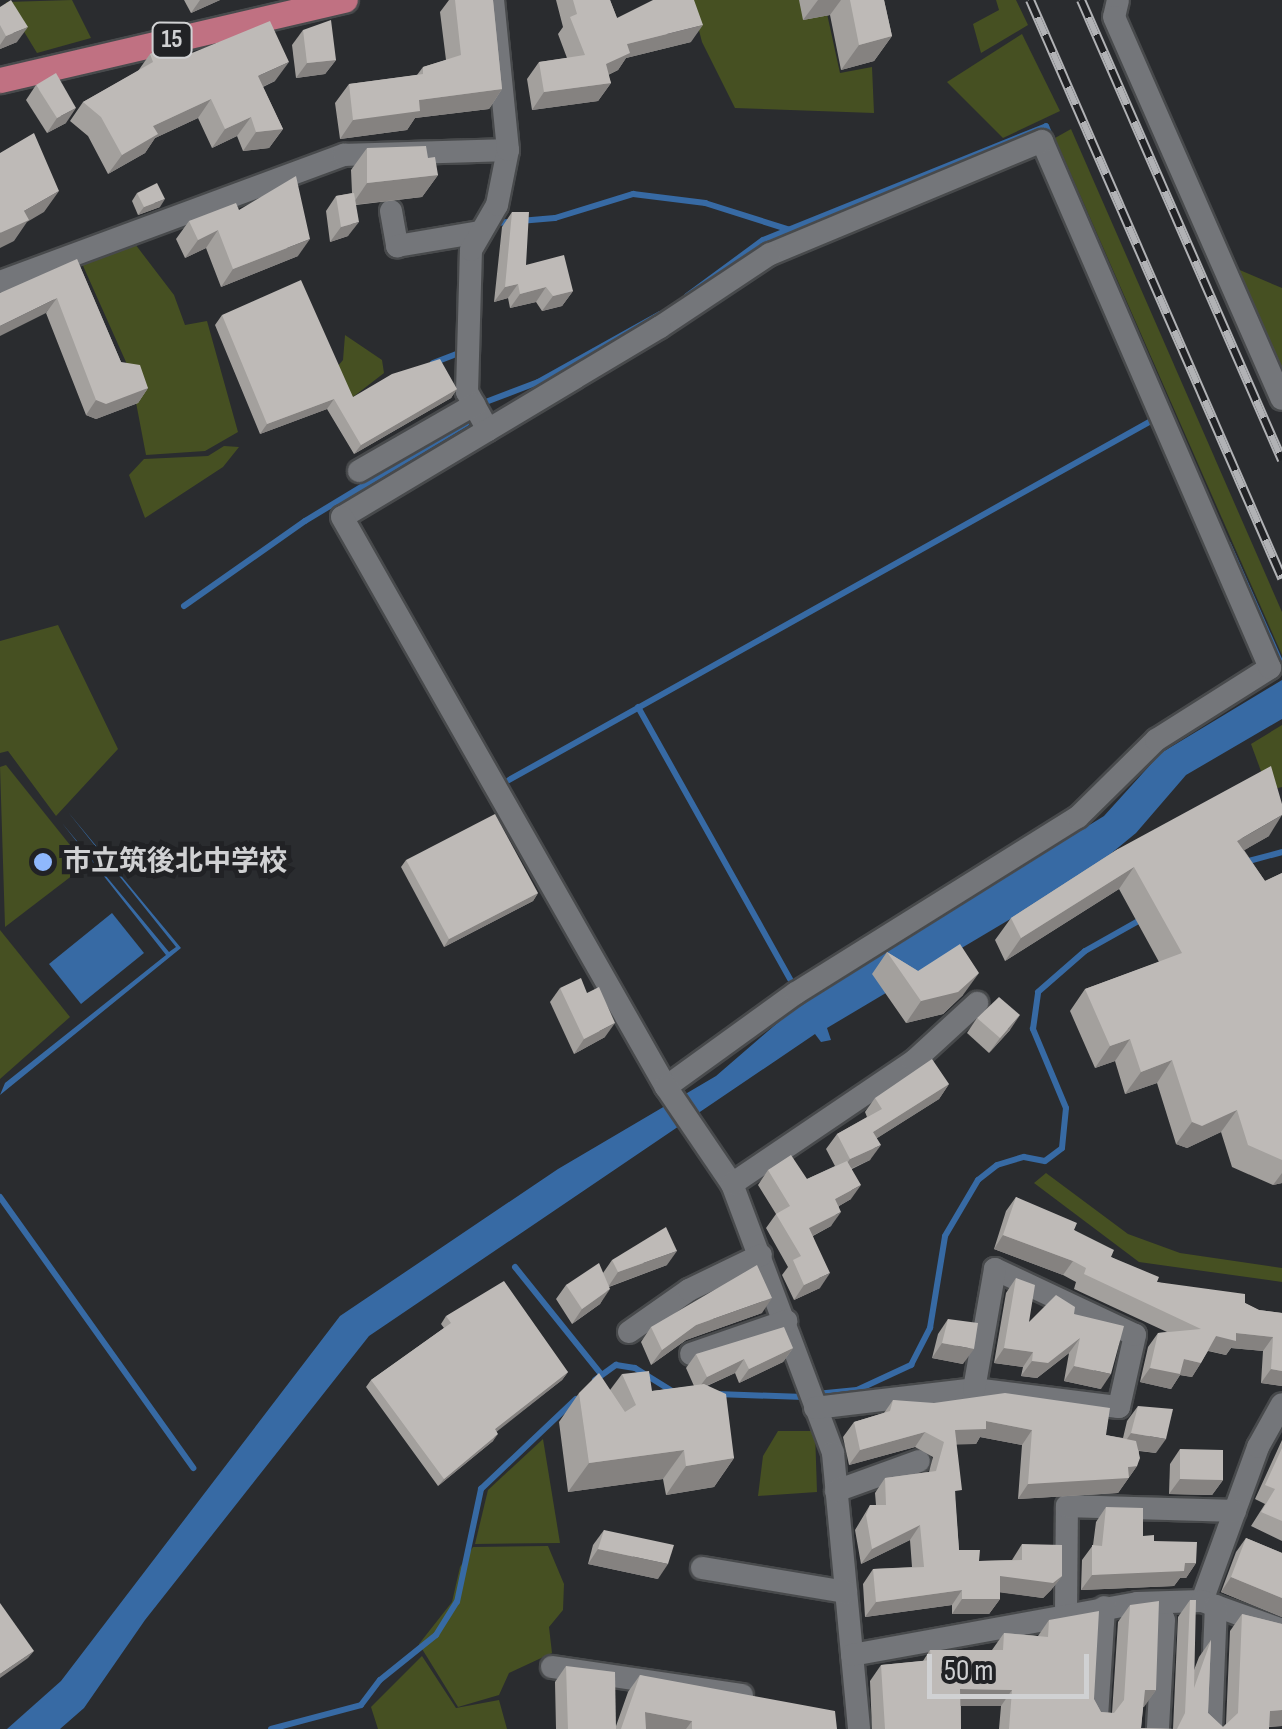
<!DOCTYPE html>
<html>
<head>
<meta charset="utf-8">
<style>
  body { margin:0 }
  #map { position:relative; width:1282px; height:1729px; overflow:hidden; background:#2a2c2f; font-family:"Sofia Sans Condensed","Noto Sans JP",sans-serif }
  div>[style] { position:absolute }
  .green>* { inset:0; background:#465022 }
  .water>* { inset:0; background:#376aa4 }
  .stream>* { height:6px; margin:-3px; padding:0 3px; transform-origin:3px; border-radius:3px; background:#376aa4 }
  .roads { filter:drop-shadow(2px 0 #484a4c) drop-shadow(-2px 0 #484a4c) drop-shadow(0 2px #484a4c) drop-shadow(0 -2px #484a4c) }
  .street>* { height:22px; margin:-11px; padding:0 11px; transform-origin:11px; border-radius:11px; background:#74767a }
  .primary>* { height:25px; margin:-12.5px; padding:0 12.5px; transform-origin:12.5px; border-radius:12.5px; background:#c07182 }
  .rail>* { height:10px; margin-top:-5px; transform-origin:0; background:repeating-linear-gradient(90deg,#212225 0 19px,#b1b2b5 0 38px); box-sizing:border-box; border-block:2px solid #b1b2b5 }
  .wall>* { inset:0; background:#a3a09d }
  .shaded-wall>* { inset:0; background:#858280 }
  .building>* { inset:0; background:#bebab7 }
  .dots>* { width:28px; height:28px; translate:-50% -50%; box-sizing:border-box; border:5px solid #212225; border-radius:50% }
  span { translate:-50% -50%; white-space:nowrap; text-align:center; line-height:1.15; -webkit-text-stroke:10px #212225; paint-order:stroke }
  .shield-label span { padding:2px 8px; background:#212225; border:2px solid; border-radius:8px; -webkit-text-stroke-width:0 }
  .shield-label { font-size:25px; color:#d0d1d3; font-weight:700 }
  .poi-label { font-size:28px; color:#d0d1d3; font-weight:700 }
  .left { translate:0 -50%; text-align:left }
  .scale { position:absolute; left:927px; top:1654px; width:162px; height:45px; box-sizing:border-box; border:5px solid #d0d1d3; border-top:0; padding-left:12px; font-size:30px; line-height:35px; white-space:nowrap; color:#d0d1d3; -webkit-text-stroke:8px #212225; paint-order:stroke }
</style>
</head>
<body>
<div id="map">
  <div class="green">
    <div style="clip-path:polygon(72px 0,91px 38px,37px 53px,6px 2px)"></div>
    <div style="clip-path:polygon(691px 0,824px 0,840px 73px,872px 67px,874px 113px,735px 108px,702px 42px)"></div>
    <div style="clip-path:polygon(996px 0,1016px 0,1028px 25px,981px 53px,973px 24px,999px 10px)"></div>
    <div style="clip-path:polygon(1022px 34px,1060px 111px,1003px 138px,947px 82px)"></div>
    <div style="clip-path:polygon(1071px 129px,1282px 612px,1282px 655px,1055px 138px)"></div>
    <div style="clip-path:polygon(132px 240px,174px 295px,185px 325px,207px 321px,238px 432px,205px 451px,146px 455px,130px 371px,80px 259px)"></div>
    <div style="clip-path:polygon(1235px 268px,1282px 288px,1282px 373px)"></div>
    <div style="clip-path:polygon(345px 335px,382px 360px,384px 373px,353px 397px,331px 374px,343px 360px)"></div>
    <div style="clip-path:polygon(224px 446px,239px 447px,223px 467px,145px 518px,129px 475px,144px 459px,208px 456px)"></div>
    <div style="clip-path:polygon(58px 625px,118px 749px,56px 816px,8px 751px,0 753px,0 641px)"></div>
    <div style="clip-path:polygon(1282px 725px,1282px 787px,1278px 788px,1265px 782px,1251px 744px)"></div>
    <div style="clip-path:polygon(6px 765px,86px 865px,5px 927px,0 767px)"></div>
    <div style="clip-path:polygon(0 930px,70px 1017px,0 1079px)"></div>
    <div style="clip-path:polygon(1046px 1173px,1128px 1234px,1180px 1253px,1282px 1268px,1282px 1282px,1139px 1262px,1034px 1183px)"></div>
    <div style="clip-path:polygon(778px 1431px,815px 1431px,817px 1492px,758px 1496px,763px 1456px)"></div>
    <div style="clip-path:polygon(543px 1439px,560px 1543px,475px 1544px,488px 1490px)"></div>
    <div style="clip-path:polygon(548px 1546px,564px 1584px,563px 1610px,549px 1627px,552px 1653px,509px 1673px,499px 1695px,458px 1707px,419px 1644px,452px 1602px,460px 1567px,473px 1547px)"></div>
    <div style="clip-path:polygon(422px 1656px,456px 1708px,499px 1700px,507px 1729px,378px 1729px,371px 1707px)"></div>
  </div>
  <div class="water">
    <div style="clip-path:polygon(1282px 680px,1282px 719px,1186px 775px,1136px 833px,1086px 874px,827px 1028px,831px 1040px,821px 1042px,815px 1034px,369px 1336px,145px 1620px,84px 1708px,60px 1729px,7px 1729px,61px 1681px,340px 1316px,558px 1169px,716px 1076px,796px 1007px,1104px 816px,1161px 753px)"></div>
    <div style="clip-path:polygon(68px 812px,181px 948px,0 1095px,5px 1083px,166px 955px,62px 823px,169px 952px,176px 947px)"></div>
    <div style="clip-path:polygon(112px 913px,144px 953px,81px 1004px,49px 964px)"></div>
  </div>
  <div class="stream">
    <div style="left:497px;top:223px;width:58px;rotate:-4.9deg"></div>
    <div style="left:555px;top:218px;width:82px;rotate:-17.1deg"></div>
    <div style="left:633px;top:194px;width:73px;rotate:7.1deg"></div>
    <div style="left:705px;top:203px;width:89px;rotate:17.6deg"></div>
    <div style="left:687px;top:296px;width:94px;rotate:-36.4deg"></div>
    <div style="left:763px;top:240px;width:305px;rotate:-21.9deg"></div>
    <div style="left:1046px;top:126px;width:13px;rotate:67deg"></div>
    <div style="left:433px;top:363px;width:30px;rotate:-21deg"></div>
    <div style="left:483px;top:403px;width:59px;rotate:-20.9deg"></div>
    <div style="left:538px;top:382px;width:140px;rotate:-29.1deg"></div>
    <div style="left:1228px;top:544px;width:133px;rotate:66.1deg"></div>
    <div style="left:184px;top:606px;width:148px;rotate:-35.1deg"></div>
    <div style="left:305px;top:521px;width:189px;rotate:-31.2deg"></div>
    <div style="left:638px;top:707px;width:312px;rotate:60.8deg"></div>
    <div style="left:509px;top:780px;width:744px;rotate:-29.22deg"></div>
    <div style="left:1245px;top:862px;width:38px;rotate:-15deg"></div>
    <div style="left:0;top:1197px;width:333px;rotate:54.5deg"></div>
    <div style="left:515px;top:1267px;width:137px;rotate:51.2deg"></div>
    <div style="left:595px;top:1380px;width:26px;rotate:-36deg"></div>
    <div style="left:616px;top:1365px;width:19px;rotate:9deg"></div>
    <div style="left:635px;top:1368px;width:47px;rotate:32deg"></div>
    <div style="left:717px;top:1394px;width:87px;rotate:2deg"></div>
    <div style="left:816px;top:1394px;width:41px;rotate:-5.6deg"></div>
    <div style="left:857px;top:1390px;width:60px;rotate:-24.8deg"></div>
    <div style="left:911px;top:1365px;width:42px;rotate:-62.8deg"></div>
    <div style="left:930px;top:1328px;width:93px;rotate:-80.7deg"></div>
    <div style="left:945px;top:1236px;width:65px;rotate:-59.5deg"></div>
    <div style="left:978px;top:1180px;width:24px;rotate:-38deg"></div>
    <div style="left:997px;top:1165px;width:28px;rotate:-17deg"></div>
    <div style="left:1024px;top:1157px;width:21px;rotate:11deg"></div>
    <div style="left:1045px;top:1161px;width:21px;rotate:-37deg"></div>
    <div style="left:1062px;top:1148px;width:40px;rotate:-84.3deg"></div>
    <div style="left:1066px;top:1108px;width:86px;rotate:-112.7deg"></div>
    <div style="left:1033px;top:1029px;width:37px;rotate:-82deg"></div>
    <div style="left:1038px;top:992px;width:62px;rotate:-41.1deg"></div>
    <div style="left:1085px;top:951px;width:65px;rotate:-29.3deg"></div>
    <div style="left:271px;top:1729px;width:93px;rotate:-14.9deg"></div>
    <div style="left:361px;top:1705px;width:31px;rotate:-53deg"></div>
    <div style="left:380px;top:1680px;width:72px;rotate:-38.8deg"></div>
    <div style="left:436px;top:1635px;width:39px;rotate:-58deg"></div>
    <div style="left:457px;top:1602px;width:116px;rotate:-78deg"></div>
    <div style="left:481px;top:1489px;width:131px;rotate:-43.5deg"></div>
  </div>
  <div class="roads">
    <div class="street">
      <div style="left:1118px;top:0;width:17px;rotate:103deg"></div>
      <div style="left:1114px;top:17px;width:417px;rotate:66.3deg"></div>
      <div style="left:391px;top:211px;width:36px;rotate:80deg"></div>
      <div style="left:397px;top:246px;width:85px;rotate:-9.5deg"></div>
      <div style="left:0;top:282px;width:367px;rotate:-20.3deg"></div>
      <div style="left:344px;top:155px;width:164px;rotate:-1.7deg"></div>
      <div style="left:488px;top:430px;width:43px;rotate:-118.9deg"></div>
      <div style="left:467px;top:392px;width:142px;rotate:-88.4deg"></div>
      <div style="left:471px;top:250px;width:52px;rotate:-60deg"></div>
      <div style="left:497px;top:205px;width:56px;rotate:-78.7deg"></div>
      <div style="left:508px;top:150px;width:151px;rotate:-95.7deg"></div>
      <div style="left:359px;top:471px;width:133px;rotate:-29.9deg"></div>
      <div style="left:666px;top:1087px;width:160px;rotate:-35.9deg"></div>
      <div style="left:796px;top:993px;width:332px;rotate:-32deg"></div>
      <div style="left:1078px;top:817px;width:110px;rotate:-44.6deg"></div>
      <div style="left:1156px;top:740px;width:135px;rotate:-32.3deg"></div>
      <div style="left:1270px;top:668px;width:574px;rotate:-113.4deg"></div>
      <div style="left:1042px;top:141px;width:295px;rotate:157.4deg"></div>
      <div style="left:770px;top:254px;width:132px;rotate:146.4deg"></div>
      <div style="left:660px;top:327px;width:370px;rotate:149.1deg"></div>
      <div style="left:342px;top:517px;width:656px;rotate:60.39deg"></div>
      <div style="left:666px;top:1087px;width:117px;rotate:55.8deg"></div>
      <div style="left:732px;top:1184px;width:287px;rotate:69.4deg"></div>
      <div style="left:833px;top:1453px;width:277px;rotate:84.6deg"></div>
      <div style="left:732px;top:1184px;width:220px;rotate:-34.1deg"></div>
      <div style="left:914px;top:1061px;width:86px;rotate:-42.6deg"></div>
      <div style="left:629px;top:1332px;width:73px;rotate:-35deg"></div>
      <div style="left:689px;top:1290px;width:80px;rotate:-25.9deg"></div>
      <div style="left:691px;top:1354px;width:101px;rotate:-19.2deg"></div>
      <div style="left:815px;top:1408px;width:160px;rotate:-6.8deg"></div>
      <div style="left:974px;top:1389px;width:146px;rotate:7.1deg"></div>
      <div style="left:1119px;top:1407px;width:74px;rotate:-77.5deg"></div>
      <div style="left:1135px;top:1335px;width:155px;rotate:-154.8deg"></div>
      <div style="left:995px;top:1269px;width:122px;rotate:99.9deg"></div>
      <div style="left:836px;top:1491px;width:88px;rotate:-19.9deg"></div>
      <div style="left:702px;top:1568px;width:146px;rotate:9.5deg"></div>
      <div style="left:1202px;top:1601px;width:164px;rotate:-70deg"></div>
      <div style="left:1258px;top:1447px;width:49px;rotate:-60.8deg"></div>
      <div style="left:1157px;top:1603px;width:18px;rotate:68deg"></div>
      <div style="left:1164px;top:1620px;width:109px;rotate:93.2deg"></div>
      <div style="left:1066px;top:1612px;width:106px;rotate:-89.5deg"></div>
      <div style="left:1067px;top:1506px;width:168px;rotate:1.7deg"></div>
      <div style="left:852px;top:1655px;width:290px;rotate:-10.3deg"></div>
      <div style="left:1137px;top:1603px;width:65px;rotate:-1.8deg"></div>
      <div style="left:1202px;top:1601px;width:85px;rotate:19.9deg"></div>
      <div style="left:552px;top:1667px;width:192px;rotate:8.4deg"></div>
      <div style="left:1097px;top:1716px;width:109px;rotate:-86.3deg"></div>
      <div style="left:1211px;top:1729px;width:123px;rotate:-87.7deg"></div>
    </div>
    <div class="primary">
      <div style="left:0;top:80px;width:354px;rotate:-13.1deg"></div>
    </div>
  </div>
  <div class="rail">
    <div style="left:1030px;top:0;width:631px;rotate:66.44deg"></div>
    <div style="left:1081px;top:0;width:502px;rotate:66.4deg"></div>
  </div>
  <div class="wall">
    <div style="clip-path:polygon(184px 0,220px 0,191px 13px)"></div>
    <div style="clip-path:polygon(449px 0,493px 0,502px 89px,489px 109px,415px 118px,407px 130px,340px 139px,335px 103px,349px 84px,417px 75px,423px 67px,446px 60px,440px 12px)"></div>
    <div style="clip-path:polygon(556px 0,610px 0,617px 18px,691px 42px,626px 58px,618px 70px,608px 75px,611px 83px,598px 101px,532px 110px,527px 79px,539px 62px,567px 58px,558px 34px,563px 27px)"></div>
    <div style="clip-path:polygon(799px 0,884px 0,892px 36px,874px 61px,841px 70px,830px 15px,803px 20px)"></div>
    <div style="clip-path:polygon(0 7px,17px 42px,0 49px)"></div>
    <div style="clip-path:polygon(303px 30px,336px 60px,325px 74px,296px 78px,292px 45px)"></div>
    <div style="clip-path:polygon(172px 51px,192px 53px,275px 81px,263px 87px,283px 129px,269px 148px,243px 151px,237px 136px,212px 148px,198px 118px,155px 138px,145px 153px,108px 174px,88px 136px,70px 121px,83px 102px,138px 71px,150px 54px)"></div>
    <div style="clip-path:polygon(36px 85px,66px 123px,47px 133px,26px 100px)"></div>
    <div style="clip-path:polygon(367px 148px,428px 158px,438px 175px,422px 197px,356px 205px,348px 236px,330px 242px,326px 211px,336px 196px,352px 193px,351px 170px)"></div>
    <div style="clip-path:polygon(137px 193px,160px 207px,138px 215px,132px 201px)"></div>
    <div style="clip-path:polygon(239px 210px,298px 256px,221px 287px,206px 248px,185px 258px,176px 239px,189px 221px)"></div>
    <div style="clip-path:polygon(512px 212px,526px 265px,573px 291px,562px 306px,542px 311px,536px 302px,510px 308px,508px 298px,494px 302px,502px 227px)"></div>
    <div style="clip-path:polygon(77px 259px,121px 362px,148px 388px,138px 403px,96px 419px,86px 415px,46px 313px)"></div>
    <div style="clip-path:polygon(222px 315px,353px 397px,457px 389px,451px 398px,354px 454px,327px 409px,260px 434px,215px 325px)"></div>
    <div style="clip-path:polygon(1269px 836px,1244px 850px,1265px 881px,1282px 873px,1282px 1183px,1273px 1185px,1232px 1167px,1221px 1132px,1187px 1148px,1176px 1144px,1157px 1083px,1125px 1094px,1115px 1061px,1095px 1068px,1070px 1011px,1085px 989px,1159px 962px,1119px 889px,1005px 961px,995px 940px,1011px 918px,1118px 849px)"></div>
    <div style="clip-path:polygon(406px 860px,538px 893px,533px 901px,444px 947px,401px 867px)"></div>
    <div style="clip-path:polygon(887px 952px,918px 971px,963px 995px,943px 1014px,906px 1023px,872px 974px)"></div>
    <div style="clip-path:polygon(560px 988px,605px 1037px,574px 1054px,550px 1002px)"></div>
    <div style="clip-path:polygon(977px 1018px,1010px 1030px,989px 1053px,967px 1033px)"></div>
    <div style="clip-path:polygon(949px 1084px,939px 1099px,877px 1138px,870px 1160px,852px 1169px,851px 1199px,839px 1206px,831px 1226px,813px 1236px,820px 1288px,794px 1300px,782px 1275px,788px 1267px,766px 1228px,776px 1214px,758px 1185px,768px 1170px,807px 1179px,835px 1166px,826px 1149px,837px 1134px,867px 1117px,865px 1112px,875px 1098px)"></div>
    <div style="clip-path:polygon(1016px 1197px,1074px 1230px,1111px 1257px,1157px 1282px,1245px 1303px,1259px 1310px,1282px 1313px,1282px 1386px,1261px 1383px,1263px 1351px,1231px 1348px,1226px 1355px,1208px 1351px,1192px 1377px,1180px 1375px,1171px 1389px,1140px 1382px,1148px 1347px,1158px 1333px,1167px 1332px,1074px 1289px,1076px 1282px,1063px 1275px,994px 1249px,1006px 1211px)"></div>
    <div style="clip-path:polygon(612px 1260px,667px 1265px,609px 1287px,600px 1304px,572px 1324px,556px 1299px,566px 1285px,603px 1273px)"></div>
    <div style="clip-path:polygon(1016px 1278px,1029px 1322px,1074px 1314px,1101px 1389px,1064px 1381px,1069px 1353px,1037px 1378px,1021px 1376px,1023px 1367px,994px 1363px,1006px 1293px)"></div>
    <div style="clip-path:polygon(762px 1313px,686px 1340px,651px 1365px,641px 1342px,651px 1327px)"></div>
    <div style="clip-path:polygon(446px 1316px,568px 1372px,562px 1380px,496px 1431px,493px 1441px,438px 1486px,366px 1387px,371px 1380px,444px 1328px,441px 1324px)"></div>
    <div style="clip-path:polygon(948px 1319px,963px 1364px,932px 1358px,938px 1334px)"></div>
    <div style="clip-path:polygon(793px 1348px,783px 1362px,739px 1383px,735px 1373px,707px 1386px,734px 1458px,714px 1487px,666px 1495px,663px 1479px,568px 1492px,559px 1422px,579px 1393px,610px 1390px,622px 1374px,652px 1391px,694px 1386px,686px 1368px,696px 1354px)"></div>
    <div style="clip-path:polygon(893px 1400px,1123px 1438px,1127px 1421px,1138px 1406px,1156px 1453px,1139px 1451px,1137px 1466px,1118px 1493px,1018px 1499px,1022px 1445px,980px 1437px,976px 1444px,956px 1444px,955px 1500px,959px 1550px,979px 1561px,1012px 1560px,1022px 1544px,1062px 1576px,1051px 1590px,1043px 1598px,1000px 1592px,1000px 1599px,989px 1614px,952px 1614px,952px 1605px,865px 1617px,863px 1584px,873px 1569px,912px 1567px,910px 1540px,861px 1564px,855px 1530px,870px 1505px,876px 1505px,875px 1493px,885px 1478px,929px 1472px,933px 1457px,915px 1447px,849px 1465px,843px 1437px,854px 1422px,884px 1413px)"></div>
    <div style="clip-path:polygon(1282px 1440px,1282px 1541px,1251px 1526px,1265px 1504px,1255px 1499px)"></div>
    <div style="clip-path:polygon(1180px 1449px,1223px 1480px,1212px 1495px,1169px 1494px,1170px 1464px)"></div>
    <div style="clip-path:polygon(1106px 1507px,1143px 1536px,1196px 1563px,1186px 1578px,1180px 1578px,1174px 1586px,1081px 1590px,1082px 1560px,1093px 1545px,1096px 1522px)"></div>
    <div style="clip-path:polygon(604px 1530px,658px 1579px,588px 1564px,593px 1545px)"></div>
    <div style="clip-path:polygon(1246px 1538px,1282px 1553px,1282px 1617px,1221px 1592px,1236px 1552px)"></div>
    <div style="clip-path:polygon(1190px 1600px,1194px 1670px,1199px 1657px,1211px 1640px,1208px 1713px,1223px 1727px,1226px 1724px,1230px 1631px,1242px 1614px,1282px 1624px,1282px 1726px,1269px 1727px,1269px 1729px,999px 1729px,1001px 1706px,961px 1706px,961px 1729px,872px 1729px,870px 1681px,881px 1665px,923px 1661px,930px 1650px,992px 1650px,1004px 1633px,1038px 1636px,1049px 1620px,1101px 1712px,1112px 1713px,1118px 1622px,1130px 1605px,1156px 1690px,1143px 1707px,1141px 1728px,1173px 1729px,1178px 1617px)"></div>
    <div style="clip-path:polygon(566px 1666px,616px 1726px,628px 1692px,640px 1675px,837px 1729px,556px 1729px,555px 1682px)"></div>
  </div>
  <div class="shaded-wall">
    <div style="clip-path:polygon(200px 0,220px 0,191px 13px)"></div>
    <div style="clip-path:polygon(818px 0,841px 0,830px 15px,803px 20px)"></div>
    <div style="clip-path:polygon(703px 25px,691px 42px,626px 58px,618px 70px,594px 82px,606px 64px,627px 44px)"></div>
    <div style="clip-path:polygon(28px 27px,17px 42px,0 49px,0 45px,6px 36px)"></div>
    <div style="clip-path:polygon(892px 36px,874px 61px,841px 70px,859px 45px)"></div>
    <div style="clip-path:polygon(336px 60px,325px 74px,296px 78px,307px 63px)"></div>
    <div style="clip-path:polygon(289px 62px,275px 81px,244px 95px,258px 76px)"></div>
    <div style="clip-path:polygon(611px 83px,598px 101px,532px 110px,544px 92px)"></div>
    <div style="clip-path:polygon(502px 89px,489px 109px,415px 118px,407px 130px,340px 139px,353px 120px,419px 100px)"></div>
    <div style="clip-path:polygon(211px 99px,198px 118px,155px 138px,145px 153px,108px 174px,122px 155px,153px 126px)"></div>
    <div style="clip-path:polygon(76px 108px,66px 123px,47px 133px,57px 118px)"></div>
    <div style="clip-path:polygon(251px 117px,237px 136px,212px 148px,225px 129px)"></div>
    <div style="clip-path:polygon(283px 129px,269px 148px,243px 151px,256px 132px)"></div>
    <div style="clip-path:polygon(438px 175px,422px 197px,352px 205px,367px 183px)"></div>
    <div style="clip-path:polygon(59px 191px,44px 212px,27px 222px,14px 241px,0 248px,0 233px,24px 211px)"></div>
    <div style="clip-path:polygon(165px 199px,160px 207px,138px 215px,144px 207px)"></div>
    <div style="clip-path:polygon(359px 222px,348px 236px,330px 242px,341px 227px)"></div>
    <div style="clip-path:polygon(218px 230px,206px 248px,185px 258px,198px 240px)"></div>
    <div style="clip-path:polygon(310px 239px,298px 256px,221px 287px,233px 269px)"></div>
    <div style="clip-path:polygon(518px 284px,508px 298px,494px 302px,505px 287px)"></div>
    <div style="clip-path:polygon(546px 287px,536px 302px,510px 308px,520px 294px)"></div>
    <div style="clip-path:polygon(573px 291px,562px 306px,542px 311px,553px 296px)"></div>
    <div style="clip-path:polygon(57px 298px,46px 313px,0 336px,0 326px)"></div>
    <div style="clip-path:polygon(148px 388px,138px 403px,96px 419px,86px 415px,96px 400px)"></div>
    <div style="clip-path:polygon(457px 389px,451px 398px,354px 454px,361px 445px)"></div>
    <div style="clip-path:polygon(334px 399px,327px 409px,260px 434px,267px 424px)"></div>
    <div style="clip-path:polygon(1282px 815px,1269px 836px,1222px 863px,1237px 841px)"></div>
    <div style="clip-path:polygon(1134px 867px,1119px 889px,1005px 961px,1021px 938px)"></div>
    <div style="clip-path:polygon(538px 893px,533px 901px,444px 947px,449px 939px)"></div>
    <div style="clip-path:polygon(979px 973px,963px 995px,943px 1014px,906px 1023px,921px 1001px)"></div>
    <div style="clip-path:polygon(1020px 1015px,1010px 1030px,989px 1053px,1000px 1038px)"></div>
    <div style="clip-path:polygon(615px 1023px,605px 1037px,574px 1054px,584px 1039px)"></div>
    <div style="clip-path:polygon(1130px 1039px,1115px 1061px,1095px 1068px,1110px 1046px)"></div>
    <div style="clip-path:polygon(1172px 1060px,1157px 1083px,1125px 1094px,1141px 1072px)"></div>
    <div style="clip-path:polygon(949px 1084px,939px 1099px,863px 1147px,873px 1132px)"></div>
    <div style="clip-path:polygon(1237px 1110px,1221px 1132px,1187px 1148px,1176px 1144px,1192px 1122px)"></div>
    <div style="clip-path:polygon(881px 1145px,870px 1160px,839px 1174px,850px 1159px)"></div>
    <div style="clip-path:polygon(1282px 1173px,1282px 1183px,1273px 1185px)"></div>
    <div style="clip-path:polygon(861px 1185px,851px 1199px,825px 1214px,835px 1199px)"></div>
    <div style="clip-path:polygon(841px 1212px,831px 1226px,799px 1243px,809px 1228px)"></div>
    <div style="clip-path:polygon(1003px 1235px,1073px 1261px,1063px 1275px,994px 1249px)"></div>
    <div style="clip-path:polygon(677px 1251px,667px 1265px,608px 1287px,618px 1272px)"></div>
    <div style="clip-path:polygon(830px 1273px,820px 1288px,794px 1300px,804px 1285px)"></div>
    <div style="clip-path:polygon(610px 1289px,600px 1304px,572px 1324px,582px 1309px)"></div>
    <div style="clip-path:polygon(772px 1298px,762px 1313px,686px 1340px,651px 1365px,662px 1350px,696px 1325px)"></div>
    <div style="clip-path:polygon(1236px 1333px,1273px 1337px,1263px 1351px,1231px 1348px,1226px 1355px,1206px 1350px,1216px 1336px)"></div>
    <div style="clip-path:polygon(1080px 1338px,1069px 1353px,1037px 1378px,1021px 1376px,1032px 1361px)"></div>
    <div style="clip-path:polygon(942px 1343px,974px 1349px,963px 1364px,932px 1358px)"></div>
    <div style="clip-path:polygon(793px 1348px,783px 1362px,739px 1383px,749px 1369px)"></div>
    <div style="clip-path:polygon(1004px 1348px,1033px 1352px,1023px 1367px,994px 1363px)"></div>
    <div style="clip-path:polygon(744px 1359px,735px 1373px,697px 1390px,707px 1377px)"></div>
    <div style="clip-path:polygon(1184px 1359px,1201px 1363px,1192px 1377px,1180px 1375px,1171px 1389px,1140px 1382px,1150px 1368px)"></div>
    <div style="clip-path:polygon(1074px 1366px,1111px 1374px,1101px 1389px,1064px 1381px)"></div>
    <div style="clip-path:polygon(1271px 1369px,1282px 1371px,1282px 1386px,1261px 1383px)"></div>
    <div style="clip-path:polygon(568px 1372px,562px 1380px,490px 1437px,495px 1429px)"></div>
    <div style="clip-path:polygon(986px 1421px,1032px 1430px,1022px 1445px,980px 1437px,976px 1444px,944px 1445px,955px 1430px)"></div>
    <div style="clip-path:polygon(925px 1432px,915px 1447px,849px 1465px,860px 1450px)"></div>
    <div style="clip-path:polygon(1131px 1433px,1166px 1439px,1156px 1453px,1121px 1448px)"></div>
    <div style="clip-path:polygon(498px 1434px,493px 1441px,438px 1486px,444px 1479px)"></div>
    <div style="clip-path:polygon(684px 1450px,663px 1479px,568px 1492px,589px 1463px)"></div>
    <div style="clip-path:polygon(734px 1458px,714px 1487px,666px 1495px,686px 1466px)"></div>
    <div style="clip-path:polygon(1137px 1466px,1118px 1493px,1018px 1499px,1028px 1484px,1128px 1467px)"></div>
    <div style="clip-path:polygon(1180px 1479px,1223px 1480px,1212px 1495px,1169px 1494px)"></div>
    <div style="clip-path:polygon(920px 1525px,910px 1540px,861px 1564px,872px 1549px)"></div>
    <div style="clip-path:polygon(598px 1549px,668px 1564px,658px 1579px,588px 1564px)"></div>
    <div style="clip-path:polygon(1185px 1563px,1196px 1563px,1186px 1578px,1180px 1578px,1174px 1586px,1081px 1590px,1092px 1575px)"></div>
    <div style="clip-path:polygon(1000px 1576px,1062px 1576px,1051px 1590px,1043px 1598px,989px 1591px)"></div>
    <div style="clip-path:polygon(1231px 1577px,1282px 1598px,1282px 1617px,1221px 1592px)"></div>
    <div style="clip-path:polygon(962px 1590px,952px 1605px,865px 1617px,876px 1602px)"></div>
    <div style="clip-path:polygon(962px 1599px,1000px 1599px,989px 1614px,952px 1614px)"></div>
    <div style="clip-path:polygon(34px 1651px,28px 1658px,0 1678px,0 1674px)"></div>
    <div style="clip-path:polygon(960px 1689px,1012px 1690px,1001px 1706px,949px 1706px)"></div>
    <div style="clip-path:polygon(1145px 1690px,1156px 1690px,1144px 1707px,1133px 1707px)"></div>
    <div style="clip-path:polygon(1282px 1710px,1282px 1726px,1259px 1727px,1270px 1711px)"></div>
    <div style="clip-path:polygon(645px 1712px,692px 1721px,686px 1729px,634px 1729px)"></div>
  </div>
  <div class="building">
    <div style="clip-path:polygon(11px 0,28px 27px,6px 36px,0 25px,0 7px)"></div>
    <div style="clip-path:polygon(455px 0,493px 0,502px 89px,419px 100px,420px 111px,353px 120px,349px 84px,423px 74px,423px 67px,461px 55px)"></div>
    <div style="clip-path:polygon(573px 0,610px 0,617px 18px,653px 0,694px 0,703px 25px,627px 44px,630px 53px,606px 64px,611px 83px,544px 92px,539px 62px,585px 55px,570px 17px,577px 14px)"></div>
    <div style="clip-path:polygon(850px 0,884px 0,892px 36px,859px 45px)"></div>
    <div style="clip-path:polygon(331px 20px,336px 60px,307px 63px,303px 30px)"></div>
    <div style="clip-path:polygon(270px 21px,289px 62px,258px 76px,283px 129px,256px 132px,251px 117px,225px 129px,211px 99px,153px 126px,158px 134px,122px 155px,101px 117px,83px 102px,153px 62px,150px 54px,169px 44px,172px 51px,188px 44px,192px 53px)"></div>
    <div style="clip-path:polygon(56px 73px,76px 108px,57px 118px,36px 85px)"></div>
    <div style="clip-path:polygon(34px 133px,59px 191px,24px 211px,29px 220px,0 233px,0 153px)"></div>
    <div style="clip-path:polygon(426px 146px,428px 158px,435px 157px,438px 175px,367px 183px,367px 148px)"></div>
    <div style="clip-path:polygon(296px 176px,310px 239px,233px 269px,218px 230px,198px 240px,189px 221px,236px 203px,239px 210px)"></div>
    <div style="clip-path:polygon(157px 183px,165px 199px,144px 207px,137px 193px)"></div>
    <div style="clip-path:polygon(354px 193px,359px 222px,341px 227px,336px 196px)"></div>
    <div style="clip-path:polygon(512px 212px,529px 212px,526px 265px,564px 255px,573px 291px,553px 296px,546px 287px,520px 294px,518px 284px,505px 287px)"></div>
    <div style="clip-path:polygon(77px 259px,121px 362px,140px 365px,148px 388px,106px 404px,96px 400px,57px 298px,0 326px,0 293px)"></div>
    <div style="clip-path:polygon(301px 280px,353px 397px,392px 374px,440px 359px,457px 389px,361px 445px,334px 399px,267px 424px,222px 315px)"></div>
    <div style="clip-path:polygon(1271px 766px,1282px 804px,1282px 815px,1237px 841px,1265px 881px,1282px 873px,1282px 1160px,1248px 1145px,1237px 1110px,1202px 1126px,1192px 1122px,1172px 1060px,1141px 1072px,1130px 1039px,1110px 1046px,1085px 989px,1182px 953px,1134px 867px,1021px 938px,1011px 918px,1118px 849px)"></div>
    <div style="clip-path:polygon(495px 814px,538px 893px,449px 939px,406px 860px)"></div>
    <div style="clip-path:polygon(960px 944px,979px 973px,958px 992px,921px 1001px,887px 952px,918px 971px)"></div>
    <div style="clip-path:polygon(581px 978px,587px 993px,599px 987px,615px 1023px,584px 1039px,560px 988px)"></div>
    <div style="clip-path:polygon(999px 997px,1020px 1015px,1000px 1038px,977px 1018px)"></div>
    <div style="clip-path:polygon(932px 1059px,949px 1084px,873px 1132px,881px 1145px,850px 1159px,837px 1134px,882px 1109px,875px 1098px)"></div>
    <div style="clip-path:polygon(791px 1155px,807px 1179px,847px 1161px,861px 1185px,835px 1199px,841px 1212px,809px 1228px,830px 1273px,804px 1285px,793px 1260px,801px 1256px,776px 1214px,790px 1206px,768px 1170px)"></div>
    <div style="clip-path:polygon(1016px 1197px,1077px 1223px,1074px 1230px,1114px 1250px,1111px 1257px,1159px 1277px,1157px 1282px,1245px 1294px,1245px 1303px,1259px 1310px,1282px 1313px,1282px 1371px,1271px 1369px,1273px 1337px,1236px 1333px,1236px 1341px,1216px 1336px,1201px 1363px,1184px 1359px,1180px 1374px,1150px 1368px,1158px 1333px,1201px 1329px,1084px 1274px,1086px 1268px,1073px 1261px,1003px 1235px)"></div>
    <div style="clip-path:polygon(666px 1227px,677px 1251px,618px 1272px,612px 1260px)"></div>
    <div style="clip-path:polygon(599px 1263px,610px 1289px,582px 1309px,566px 1285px)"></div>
    <div style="clip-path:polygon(757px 1265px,772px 1298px,696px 1325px,662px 1350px,651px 1327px)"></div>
    <div style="clip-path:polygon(1016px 1278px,1035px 1285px,1029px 1322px,1056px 1295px,1075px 1307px,1074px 1314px,1124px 1326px,1111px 1374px,1074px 1366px,1080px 1338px,1048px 1363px,1032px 1361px,1033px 1352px,1004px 1348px)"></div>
    <div style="clip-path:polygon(504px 1281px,568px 1372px,495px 1429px,498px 1434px,444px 1479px,371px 1380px,451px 1323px,446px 1316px)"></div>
    <div style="clip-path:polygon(948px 1319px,978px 1323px,974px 1349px,942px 1343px)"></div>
    <div style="clip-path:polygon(784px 1327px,793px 1348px,749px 1369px,744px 1359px,707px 1377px,696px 1354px)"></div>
    <div style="clip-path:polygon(649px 1371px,652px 1391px,704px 1384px,726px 1394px,734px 1458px,686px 1466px,684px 1450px,589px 1463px,579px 1393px,599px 1373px,625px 1412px,636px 1405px,622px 1374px)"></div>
    <div style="clip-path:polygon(1005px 1393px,1110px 1408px,1106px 1435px,1136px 1441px,1140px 1458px,1137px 1466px,1128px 1467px,1129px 1478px,1028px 1484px,1032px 1430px,986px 1421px,986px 1429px,955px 1430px,962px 1490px,955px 1491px,959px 1550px,980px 1550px,979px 1561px,1022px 1560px,1022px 1544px,1062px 1545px,1062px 1576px,1053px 1583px,1000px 1576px,1000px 1599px,962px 1599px,962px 1590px,876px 1602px,873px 1569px,924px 1567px,920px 1525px,872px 1549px,866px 1515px,870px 1505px,886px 1505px,885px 1478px,936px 1471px,944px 1442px,925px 1432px,860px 1450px,854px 1422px,890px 1411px,893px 1400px,934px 1403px)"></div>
    <div style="clip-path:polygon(1138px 1406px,1173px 1409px,1166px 1439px,1131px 1433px)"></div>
    <div style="clip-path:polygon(1282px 1448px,1282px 1521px,1261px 1512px,1275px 1489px,1265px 1485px)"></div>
    <div style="clip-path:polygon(1180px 1449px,1223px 1450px,1223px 1480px,1180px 1479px)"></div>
    <div style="clip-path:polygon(1106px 1507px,1143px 1508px,1143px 1536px,1154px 1535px,1154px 1541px,1197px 1542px,1196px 1563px,1185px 1563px,1184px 1571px,1092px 1575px,1092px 1545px,1102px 1546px)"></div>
    <div style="clip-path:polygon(604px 1530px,674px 1545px,668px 1564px,598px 1549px)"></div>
    <div style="clip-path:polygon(1246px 1538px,1282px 1553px,1282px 1598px,1231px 1577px)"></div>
    <div style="clip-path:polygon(1190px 1600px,1196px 1600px,1194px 1688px,1211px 1640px,1208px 1713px,1223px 1727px,1238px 1713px,1242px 1614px,1282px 1624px,1282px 1710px,1270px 1711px,1269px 1729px,1009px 1729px,1012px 1690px,960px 1689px,961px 1729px,885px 1729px,881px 1665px,931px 1660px,930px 1650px,1003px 1650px,1004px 1633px,1048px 1637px,1049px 1620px,1099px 1611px,1094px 1699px,1101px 1712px,1114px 1713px,1124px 1700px,1130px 1605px,1159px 1601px,1156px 1690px,1145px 1690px,1141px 1728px,1177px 1729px,1185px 1713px)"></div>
    <div style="clip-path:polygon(0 1603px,34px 1651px,0 1674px)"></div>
    <div style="clip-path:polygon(566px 1666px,615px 1672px,616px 1729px,568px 1729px)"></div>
    <div style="clip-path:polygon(640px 1675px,835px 1711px,837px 1729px,692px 1729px,692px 1721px,645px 1712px,646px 1729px,621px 1729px)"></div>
  </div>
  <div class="dots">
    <div style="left:43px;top:862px;background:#8fb8fd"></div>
  </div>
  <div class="shield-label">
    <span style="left:172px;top:40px">15</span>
  </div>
  <div class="poi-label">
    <span class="left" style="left:63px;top:862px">市立筑後北中学校</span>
  </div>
  <div class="scale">50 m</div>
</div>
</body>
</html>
